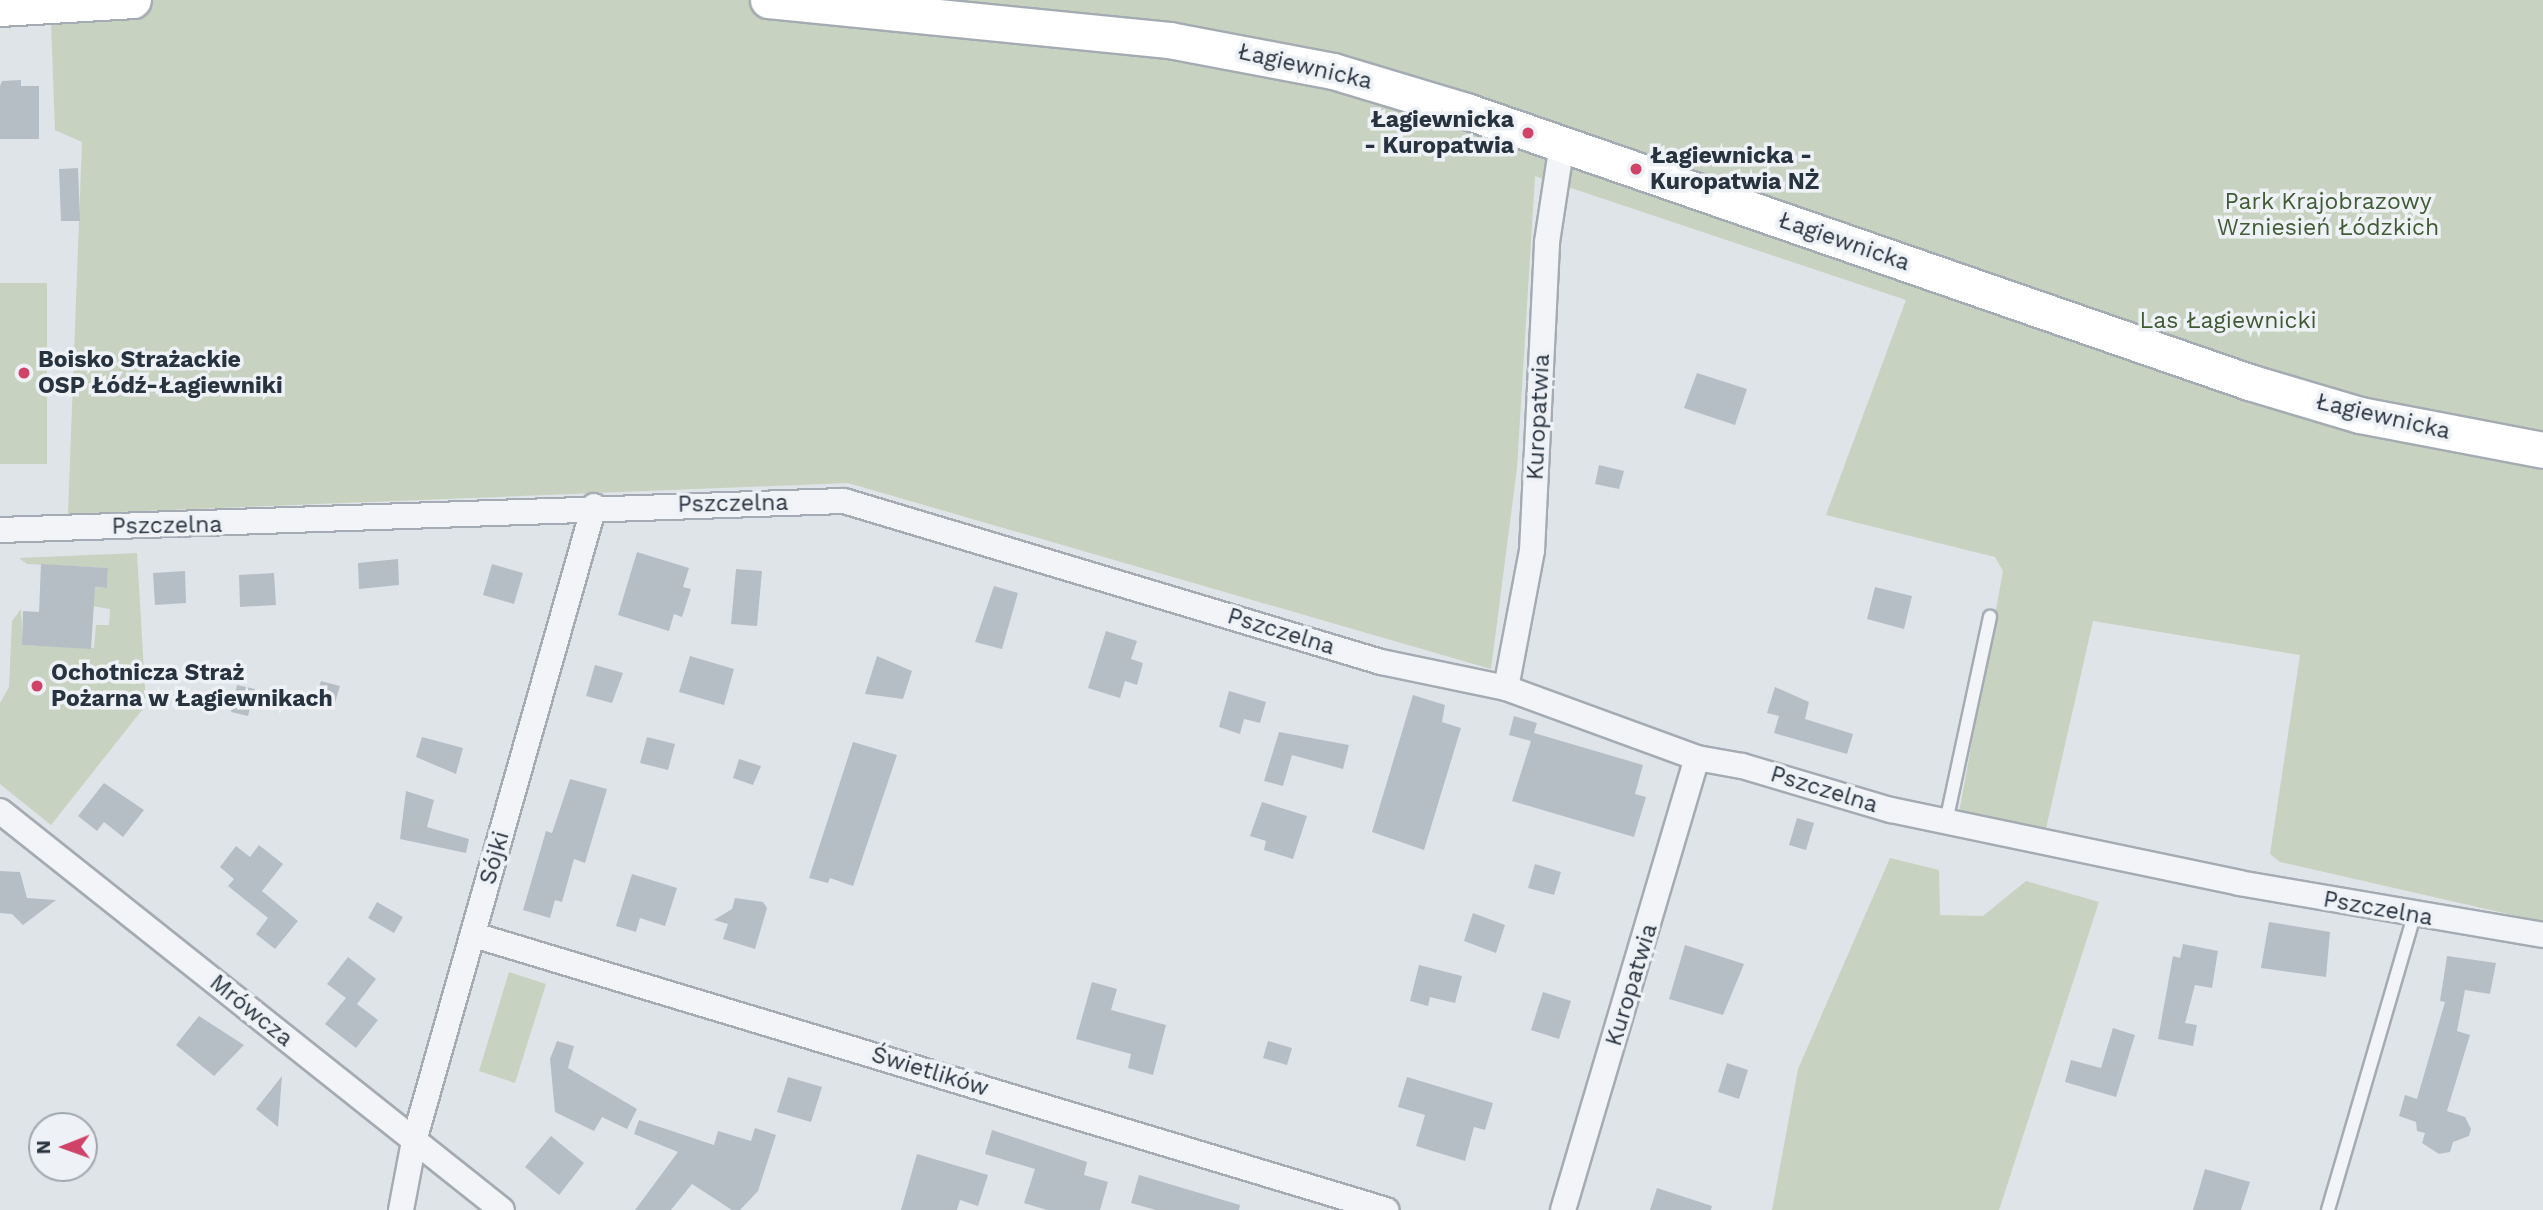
<!DOCTYPE html>
<html>
<head>
<meta charset="utf-8">
<style>
  body { margin:0 }
  #map { position:relative; width:2543px; height:1210px; overflow:hidden; background:#dfe4e8; font-family:"Work Sans",sans-serif }
  div>[style] { position:absolute }
  .green>* { inset:0; background:#c7d2c0 }
  .building>* { inset:0; background:#b6bec5 }
  .roads { filter:drop-shadow(2px 0 #a4abb2) drop-shadow(-2px 0 #a4abb2) drop-shadow(0 2px #a4abb2) drop-shadow(0 -2px #a4abb2) }
  .lane>* { height:12px; margin:-6px; padding:0 6px; transform-origin:6px; border-radius:6px; background:#f2f4f7 }
  .street>* { height:24px; margin:-12px; padding:0 12px; transform-origin:12px; border-radius:12px; background:#f2f4f7 }
  .secondary>* { height:35px; margin:-17.5px; padding:0 17.5px; transform-origin:17.5px; border-radius:17.5px; background:#fff }
  .dots>* { width:19px; height:19px; translate:-50% -50%; box-sizing:border-box; border:4px solid #eef2f6; border-radius:50% }
  span { translate:-50% -50%; white-space:nowrap; text-align:center; line-height:1.15; -webkit-text-stroke:7px #eef2f6; paint-order:stroke }
  .street-label { font-size:23px; color:#283340 }
  .poi-label { font-size:23px; color:#283340; font-weight:700 }
  .right { translate:-100% -50%; text-align:right }
  .left { translate:0 -50%; text-align:left }
  .park-label { font-size:23px; color:#415c35 }
  .north { position:absolute; left:28px; top:1112px; width:70px; height:70px; box-sizing:border-box; background:#eef2f6; border:2px solid #9fa6ad; border-radius:50%; rotate:269deg; font-size:19px; font-weight:700; line-height:28px; text-align:center; color:#283340 }
  .north::after { content:''; display:block; margin:auto; width:24px; height:32px; background:#d04268; clip-path:polygon(50% 0,100% 100%,50% 72%,0 100%) }
</style>
</head>
<body>
<div id="map">
  <div class="green">
    <div style="clip-path:polygon(0 0,2543px 0,2543px 922px,2280px 862px,2270px 854px,2300px 655px,2093px 621px,2045px 833px,1959px 813px,2003px 571px,1995px 557px,1826px 515px,1906px 300px,1535px 176px,1517px 468px,1491px 669px,848px 483px,68px 514px,82px 142px,55px 130px,51px 23px,0 21px)"></div>
    <div style="clip-path:polygon(0 283px,47px 283px,47px 464px,0 464px)"></div>
    <div style="clip-path:polygon(137px 553px,146px 705px,51px 825px,0 784px,0 703px,9px 687px,12px 621px,21px 609px,23px 645px,94px 648px,96px 625px,109px 625px,110px 609px,74px 603px,73px 586px,107px 588px,108px 568px,27px 564px,19px 558px)"></div>
    <div style="clip-path:polygon(1890px 858px,1939px 870px,1940px 915px,1983px 916px,2026px 881px,2099px 902px,1999px 1210px,1772px 1210px,1798px 1069px)"></div>
    <div style="clip-path:polygon(509px 972px,546px 984px,515px 1083px,479px 1071px)"></div>
  </div>
  <div class="building">
    <div style="clip-path:polygon(21px 80px,21px 86px,39px 86px,39px 139px,0 139px,0 86px,2px 81px)"></div>
    <div style="clip-path:polygon(78px 168px,80px 221px,61px 221px,59px 169px)"></div>
    <div style="clip-path:polygon(1697px 373px,1747px 389px,1735px 425px,1684px 408px)"></div>
    <div style="clip-path:polygon(1599px 465px,1624px 471px,1619px 489px,1595px 484px)"></div>
    <div style="clip-path:polygon(637px 552px,689px 568px,683px 587px,691px 589px,682px 617px,674px 614px,669px 631px,618px 615px)"></div>
    <div style="clip-path:polygon(398px 559px,399px 585px,359px 589px,358px 563px)"></div>
    <div style="clip-path:polygon(41px 564px,108px 568px,107px 588px,95px 587px,91px 649px,22px 645px,23px 611px,39px 612px)"></div>
    <div style="clip-path:polygon(492px 564px,523px 573px,514px 604px,483px 595px)"></div>
    <div style="clip-path:polygon(736px 569px,762px 571px,757px 626px,731px 624px)"></div>
    <div style="clip-path:polygon(185px 571px,186px 603px,155px 605px,153px 573px)"></div>
    <div style="clip-path:polygon(274px 573px,276px 605px,240px 607px,239px 575px)"></div>
    <div style="clip-path:polygon(994px 586px,1018px 593px,1002px 649px,975px 642px)"></div>
    <div style="clip-path:polygon(1875px 587px,1912px 596px,1904px 629px,1867px 619px)"></div>
    <div style="clip-path:polygon(1106px 631px,1137px 641px,1131px 659px,1143px 663px,1137px 685px,1125px 681px,1120px 698px,1088px 688px)"></div>
    <div style="clip-path:polygon(690px 656px,734px 669px,724px 705px,679px 692px)"></div>
    <div style="clip-path:polygon(877px 656px,912px 671px,903px 699px,865px 694px)"></div>
    <div style="clip-path:polygon(595px 665px,623px 673px,612px 703px,586px 696px)"></div>
    <div style="clip-path:polygon(321px 681px,340px 686px,334px 706px,314px 701px)"></div>
    <div style="clip-path:polygon(237px 685px,255px 689px,248px 716px,231px 712px)"></div>
    <div style="clip-path:polygon(1775px 687px,1809px 702px,1805px 719px,1853px 734px,1847px 754px,1774px 733px,1779px 716px,1767px 713px)"></div>
    <div style="clip-path:polygon(1229px 691px,1266px 702px,1260px 723px,1244px 719px,1240px 734px,1219px 727px)"></div>
    <div style="clip-path:polygon(1413px 695px,1445px 705px,1442px 722px,1461px 728px,1424px 850px,1372px 832px)"></div>
    <div style="clip-path:polygon(1514px 716px,1537px 723px,1534px 733px,1643px 765px,1635px 794px,1646px 797px,1634px 837px,1512px 801px,1531px 741px,1509px 735px)"></div>
    <div style="clip-path:polygon(1279px 732px,1349px 745px,1343px 769px,1292px 755px,1283px 786px,1264px 781px)"></div>
    <div style="clip-path:polygon(422px 737px,463px 748px,456px 774px,416px 757px)"></div>
    <div style="clip-path:polygon(647px 737px,675px 744px,668px 770px,640px 763px)"></div>
    <div style="clip-path:polygon(853px 742px,897px 755px,853px 886px,830px 878px,828px 883px,809px 878px)"></div>
    <div style="clip-path:polygon(739px 759px,761px 766px,753px 785px,733px 778px)"></div>
    <div style="clip-path:polygon(570px 779px,607px 789px,585px 863px,574px 859px,562px 902px,555px 900px,550px 918px,523px 910px,546px 831px,552px 833px)"></div>
    <div style="clip-path:polygon(104px 783px,144px 810px,123px 837px,104px 822px,97px 831px,78px 816px)"></div>
    <div style="clip-path:polygon(406px 791px,434px 800px,427px 827px,469px 839px,466px 853px,400px 839px)"></div>
    <div style="clip-path:polygon(1262px 802px,1307px 816px,1293px 859px,1264px 850px,1266px 841px,1250px 836px)"></div>
    <div style="clip-path:polygon(1797px 818px,1814px 823px,1806px 850px,1789px 845px)"></div>
    <div style="clip-path:polygon(259px 845px,283px 864px,262px 891px,298px 921px,275px 949px,256px 934px,268px 918px,228px 886px,234px 879px,220px 867px,236px 846px,250px 857px)"></div>
    <div style="clip-path:polygon(1535px 864px,1561px 872px,1554px 895px,1528px 888px)"></div>
    <div style="clip-path:polygon(0 871px,20px 872px,27px 898px,56px 900px,23px 925px,12px 914px,0 913px)"></div>
    <div style="clip-path:polygon(632px 874px,677px 888px,665px 926px,640px 918px,636px 932px,616px 926px)"></div>
    <div style="clip-path:polygon(735px 898px,763px 902px,767px 908px,755px 949px,723px 939px,728px 924px,714px 920px,732px 909px)"></div>
    <div style="clip-path:polygon(377px 902px,403px 917px,394px 933px,368px 918px)"></div>
    <div style="clip-path:polygon(1473px 913px,1505px 925px,1496px 953px,1464px 941px)"></div>
    <div style="clip-path:polygon(2269px 922px,2330px 932px,2326px 977px,2261px 968px)"></div>
    <div style="clip-path:polygon(2183px 944px,2218px 951px,2212px 988px,2195px 985px,2185px 1023px,2197px 1025px,2193px 1046px,2158px 1039px,2173px 956px,2180px 958px)"></div>
    <div style="clip-path:polygon(1685px 945px,1744px 964px,1723px 1015px,1669px 999px)"></div>
    <div style="clip-path:polygon(2447px 956px,2496px 963px,2490px 994px,2465px 990px,2457px 1031px,2470px 1035px,2447px 1111px,2465px 1117px,2471px 1129px,2469px 1136px,2453px 1142px,2450px 1152px,2439px 1154px,2422px 1143px,2425px 1133px,2417px 1131px,2416px 1122px,2399px 1116px,2405px 1095px,2417px 1099px,2445px 1002px,2440px 1001px)"></div>
    <div style="clip-path:polygon(348px 957px,376px 979px,357px 1004px,378px 1020px,356px 1048px,325px 1024px,346px 998px,327px 984px)"></div>
    <div style="clip-path:polygon(1419px 965px,1462px 976px,1455px 1003px,1430px 997px,1428px 1006px,1410px 1001px)"></div>
    <div style="clip-path:polygon(1092px 982px,1117px 989px,1111px 1010px,1166px 1025px,1153px 1075px,1128px 1068px,1131px 1054px,1076px 1039px)"></div>
    <div style="clip-path:polygon(1543px 992px,1571px 1001px,1559px 1039px,1531px 1030px)"></div>
    <div style="clip-path:polygon(199px 1016px,244px 1045px,214px 1076px,176px 1045px)"></div>
    <div style="clip-path:polygon(2113px 1028px,2135px 1035px,2116px 1097px,2065px 1082px,2071px 1060px,2101px 1068px)"></div>
    <div style="clip-path:polygon(557px 1041px,574px 1046px,568px 1068px,637px 1109px,627px 1129px,602px 1117px,594px 1131px,555px 1112px,550px 1059px)"></div>
    <div style="clip-path:polygon(1268px 1041px,1292px 1048px,1287px 1065px,1263px 1058px)"></div>
    <div style="clip-path:polygon(1727px 1063px,1748px 1070px,1739px 1099px,1718px 1092px)"></div>
    <div style="clip-path:polygon(282px 1076px,278px 1127px,256px 1109px)"></div>
    <div style="clip-path:polygon(788px 1077px,822px 1087px,811px 1122px,777px 1112px)"></div>
    <div style="clip-path:polygon(1407px 1077px,1493px 1103px,1485px 1130px,1474px 1127px,1465px 1161px,1416px 1146px,1425px 1115px,1398px 1107px)"></div>
    <div style="clip-path:polygon(639px 1120px,714px 1145px,718px 1131px,751px 1141px,755px 1128px,776px 1135px,758px 1191px,740px 1210px,732px 1210px,692px 1184px,671px 1210px,635px 1210px,678px 1152px,634px 1134px)"></div>
    <div style="clip-path:polygon(992px 1130px,1087px 1162px,1084px 1175px,1108px 1182px,1100px 1210px,1047px 1210px,1024px 1203px,1035px 1169px,985px 1154px)"></div>
    <div style="clip-path:polygon(551px 1136px,584px 1163px,559px 1195px,525px 1167px)"></div>
    <div style="clip-path:polygon(917px 1154px,988px 1175px,978px 1206px,960px 1200px,957px 1210px,901px 1210px)"></div>
    <div style="clip-path:polygon(2205px 1169px,2250px 1182px,2241px 1210px,2193px 1210px)"></div>
    <div style="clip-path:polygon(1139px 1175px,1240px 1205px,1239px 1210px,1156px 1210px,1131px 1203px)"></div>
    <div style="clip-path:polygon(1657px 1188px,1712px 1206px,1711px 1210px,1650px 1210px)"></div>
  </div>
  <div class="roads">
    <div class="lane">
      <div style="left:1946px;top:822px;width:210px;rotate:-77.9deg"></div>
      <div style="left:2328px;top:1210px;width:306px;rotate:-73.7deg"></div>
    </div>
    <div class="street">
      <div style="left:0;top:530px;width:844px;rotate:-1.97deg"></div>
      <div style="left:844px;top:501px;width:561px;rotate:16.69deg"></div>
      <div style="left:1381px;top:662px;width:128px;rotate:11.7deg"></div>
      <div style="left:1506px;top:688px;width:203px;rotate:20.1deg"></div>
      <div style="left:1697px;top:758px;width:46px;rotate:10.1deg"></div>
      <div style="left:1742px;top:766px;width:155px;rotate:16.5deg"></div>
      <div style="left:1891px;top:810px;width:356px;rotate:11.8deg"></div>
      <div style="left:2239px;top:883px;width:308px;rotate:9.7deg"></div>
      <div style="left:1506px;top:688px;width:139px;rotate:-79.3deg"></div>
      <div style="left:1532px;top:551px;width:309px;rotate:-87.2deg"></div>
      <div style="left:1547px;top:242px;width:99px;rotate:-81.3deg"></div>
      <div style="left:0;top:811px;width:641px;rotate:38.48deg"></div>
      <div style="left:474px;top:935px;width:953px;rotate:16.78deg"></div>
      <div style="left:401px;top:1210px;width:70px;rotate:-79.3deg"></div>
      <div style="left:414px;top:1141px;width:660px;rotate:-74.17deg"></div>
      <div style="left:1563px;top:1210px;width:471px;rotate:-73.5deg"></div>
    </div>
    <div class="secondary">
      <div style="left:768px;top:0;width:403px;rotate:5.7deg"></div>
      <div style="left:1169px;top:40px;width:167px;rotate:10.7deg"></div>
      <div style="left:1333px;top:71px;width:139px;rotate:16.7deg"></div>
      <div style="left:1466px;top:111px;width:829px;rotate:19.09deg"></div>
      <div style="left:2249px;top:382px;width:116px;rotate:16.6deg"></div>
      <div style="left:2360px;top:415px;width:186px;rotate:10.8deg"></div>
      <div style="left:0;top:8px;width:133px;rotate:-3.4deg"></div>
    </div>
  </div>
  <div class="dots">
    <div style="left:1528px;top:133px;background:#d04268"></div>
    <div style="left:1636px;top:169px;background:#d04268"></div>
    <div style="left:24px;top:373px;background:#d04268"></div>
    <div style="left:37px;top:686px;background:#d04268"></div>
  </div>
  <div class="street-label">
    <span style="left:1305px;top:67px;rotate:13deg">Łagiewnicka</span>
    <span style="left:1844px;top:242px;rotate:19deg">Łagiewnicka</span>
    <span style="left:1539px;top:417px;rotate:-87deg">Kuropatwia</span>
    <span style="left:2383px;top:417px;rotate:13deg">Łagiewnicka</span>
    <span style="left:733px;top:504px;rotate:-1deg">Pszczelna</span>
    <span style="left:167px;top:526px;rotate:-1deg">Pszczelna</span>
    <span style="left:1281px;top:632px;rotate:17deg">Pszczelna</span>
    <span style="left:1824px;top:790px;rotate:17deg">Pszczelna</span>
    <span style="left:495px;top:858px;rotate:-74deg">Sójki</span>
    <span style="left:2378px;top:909px;rotate:10deg">Pszczelna</span>
    <span style="left:1632px;top:985px;rotate:-73deg">Kuropatwia</span>
    <span style="left:251px;top:1011px;rotate:39deg">Mrówcza</span>
    <span style="left:930px;top:1072px;rotate:17deg">Świetlików</span>
  </div>
  <div class="poi-label">
    <span class="right" style="left:1514px;top:133px">Łagiewnicka<br>- Kuropatwia</span>
    <span class="left" style="left:1650px;top:169px">Łagiewnicka -<br>Kuropatwia NŻ</span>
    <span class="left" style="left:38px;top:373px">Boisko Strażackie<br>OSP Łódź-Łagiewniki</span>
    <span class="left" style="left:51px;top:686px">Ochotnicza Straż<br>Pożarna w Łagiewnikach</span>
  </div>
  <div class="park-label">
    <span style="left:2328px;top:215px">Park Krajobrazowy<br>Wzniesień Łódzkich</span>
    <span style="left:2228px;top:321px">Las Łagiewnicki</span>
  </div>
  <div class="north">N</div>
</div>
</body>
</html>
